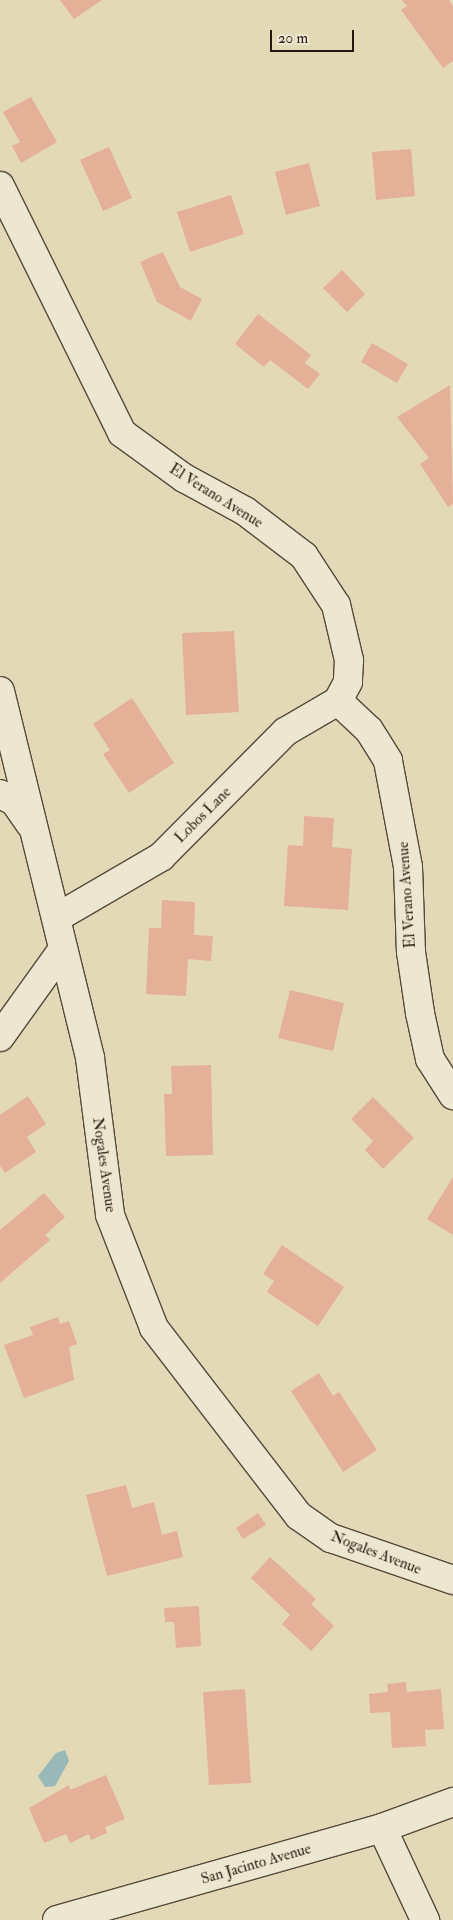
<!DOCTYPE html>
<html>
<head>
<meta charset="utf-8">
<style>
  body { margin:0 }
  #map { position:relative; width:453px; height:1920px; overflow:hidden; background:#e4d9b7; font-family:"IM FELL Double Pica",serif }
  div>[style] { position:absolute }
  .water>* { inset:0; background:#98b9b7 }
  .building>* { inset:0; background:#e4b097 }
  .roads { filter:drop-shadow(1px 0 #564a3a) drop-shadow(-1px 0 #564a3a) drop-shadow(0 1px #564a3a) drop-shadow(0 -1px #564a3a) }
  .street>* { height:28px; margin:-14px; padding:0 14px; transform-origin:14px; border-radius:14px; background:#ede6d0 }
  span { translate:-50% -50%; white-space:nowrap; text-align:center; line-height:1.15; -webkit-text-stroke:4px #ede6d0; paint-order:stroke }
  .street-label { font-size:15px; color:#271a10 }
  .scale { position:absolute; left:270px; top:30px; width:84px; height:22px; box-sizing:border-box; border:2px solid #271a10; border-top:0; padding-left:6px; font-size:15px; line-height:18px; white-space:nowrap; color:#271a10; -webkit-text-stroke:4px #ede6d0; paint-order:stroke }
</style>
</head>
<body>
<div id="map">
  <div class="water">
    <div style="clip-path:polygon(65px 1750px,69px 1761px,55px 1786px,45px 1787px,38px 1776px,56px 1753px)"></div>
  </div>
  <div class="building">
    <div style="clip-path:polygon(60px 0,102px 0,74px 19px)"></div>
    <div style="clip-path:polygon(402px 0,449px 0,453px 6px,453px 61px,443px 68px,401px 10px,407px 6px)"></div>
    <div style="clip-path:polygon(31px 97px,57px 142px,21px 163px,12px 146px,20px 142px,3px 112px)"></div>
    <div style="clip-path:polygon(109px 147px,132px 198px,103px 211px,80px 160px)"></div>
    <div style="clip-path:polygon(411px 149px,415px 196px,376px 200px,372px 152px)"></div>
    <div style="clip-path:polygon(309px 163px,320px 206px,286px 215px,275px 172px)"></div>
    <div style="clip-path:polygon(231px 195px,244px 234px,190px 252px,177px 212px)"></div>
    <div style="clip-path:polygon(163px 252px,180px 287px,202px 299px,191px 321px,157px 302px,140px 262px)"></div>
    <div style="clip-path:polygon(342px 270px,365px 294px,347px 312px,323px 288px)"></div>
    <div style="clip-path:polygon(258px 314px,311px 355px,305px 363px,320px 374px,308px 389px,270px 360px,264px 367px,235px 344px)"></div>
    <div style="clip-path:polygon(372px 343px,408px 364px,397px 383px,361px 362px)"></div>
    <div style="clip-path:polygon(450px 385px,453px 504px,448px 507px,420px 464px,429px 458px,397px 417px)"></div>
    <div style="clip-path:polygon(234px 631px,239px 712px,186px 715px,182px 633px)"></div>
    <div style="clip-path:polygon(132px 698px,174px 763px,129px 793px,103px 754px,110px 750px,93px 724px)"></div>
    <div style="clip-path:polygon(304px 816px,334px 818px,332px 847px,352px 849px,348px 910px,284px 906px,288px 845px,303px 846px)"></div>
    <div style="clip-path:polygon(162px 900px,195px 902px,194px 935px,213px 936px,211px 961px,188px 959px,186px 996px,146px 994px,149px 928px,161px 928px)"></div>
    <div style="clip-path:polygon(290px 990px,344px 1003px,333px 1051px,278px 1038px)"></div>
    <div style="clip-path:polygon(211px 1065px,213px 1155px,166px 1156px,164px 1094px,172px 1094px,171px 1066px)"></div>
    <div style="clip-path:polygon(28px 1096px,46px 1124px,27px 1137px,36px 1152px,5px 1173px,0 1166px,0 1115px)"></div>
    <div style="clip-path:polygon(373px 1097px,414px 1138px,383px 1169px,365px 1150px,373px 1141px,351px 1119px)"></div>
    <div style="clip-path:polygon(453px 1177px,453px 1235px,427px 1219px)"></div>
    <div style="clip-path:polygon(44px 1193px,65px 1217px,45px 1235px,50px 1240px,0 1283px,0 1230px)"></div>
    <div style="clip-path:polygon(282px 1245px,344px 1287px,318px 1326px,267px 1292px,274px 1281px,263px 1274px)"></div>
    <div style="clip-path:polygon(58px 1317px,60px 1324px,69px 1321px,77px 1344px,69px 1347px,74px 1380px,24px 1398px,4px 1345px,33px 1335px,30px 1327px)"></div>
    <div style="clip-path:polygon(319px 1373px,333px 1396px,339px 1392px,377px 1450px,343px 1472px,291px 1391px)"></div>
    <div style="clip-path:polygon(126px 1485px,132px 1508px,154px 1502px,162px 1535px,177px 1531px,183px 1557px,107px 1576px,86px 1495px)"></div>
    <div style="clip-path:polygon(258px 1513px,266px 1525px,243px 1539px,236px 1528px)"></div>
    <div style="clip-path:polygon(270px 1557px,316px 1599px,311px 1604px,334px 1626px,311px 1651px,282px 1624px,290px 1615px,251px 1578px)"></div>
    <div style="clip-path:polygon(199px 1606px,201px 1646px,176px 1648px,174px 1622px,165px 1622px,164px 1608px)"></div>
    <div style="clip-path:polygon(406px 1682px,407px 1692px,441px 1689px,444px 1729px,425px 1730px,426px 1746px,392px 1748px,390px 1712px,370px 1713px,369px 1694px,388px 1692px,387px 1684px)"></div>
    <div style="clip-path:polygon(245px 1689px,251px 1783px,209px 1785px,203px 1692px)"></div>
    <div style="clip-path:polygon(106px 1775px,125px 1819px,105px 1827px,107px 1833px,91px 1840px,89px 1834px,70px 1843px,66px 1834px,44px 1843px,29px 1808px,69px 1785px,70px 1790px)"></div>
  </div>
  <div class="roads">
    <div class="street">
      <div style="left:0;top:186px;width:275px;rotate:63.7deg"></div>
      <div style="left:122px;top:433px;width:77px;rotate:36deg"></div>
      <div style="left:184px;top:478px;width:69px;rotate:28.4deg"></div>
      <div style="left:245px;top:511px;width:74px;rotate:37.3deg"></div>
      <div style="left:304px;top:556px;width:59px;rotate:56.9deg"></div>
      <div style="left:336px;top:605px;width:57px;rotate:76.7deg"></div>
      <div style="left:349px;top:660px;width:22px;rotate:93deg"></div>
      <div style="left:348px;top:682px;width:21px;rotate:118deg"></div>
      <div style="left:338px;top:701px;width:61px;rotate:149.7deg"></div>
      <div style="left:285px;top:732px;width:176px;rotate:134.8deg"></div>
      <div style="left:161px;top:857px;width:119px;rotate:149.8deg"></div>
      <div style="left:0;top:691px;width:378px;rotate:76.2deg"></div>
      <div style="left:90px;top:1058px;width:158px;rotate:82.7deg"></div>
      <div style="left:110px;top:1215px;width:121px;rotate:68.7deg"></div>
      <div style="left:154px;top:1328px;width:237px;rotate:52.4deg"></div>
      <div style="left:299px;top:1516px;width:39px;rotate:35deg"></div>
      <div style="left:331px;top:1538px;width:129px;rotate:19deg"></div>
      <div style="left:338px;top:701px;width:42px;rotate:43.1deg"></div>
      <div style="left:369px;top:730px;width:36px;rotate:58deg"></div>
      <div style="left:388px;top:761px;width:108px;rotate:79.3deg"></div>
      <div style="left:408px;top:867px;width:85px;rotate:88deg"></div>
      <div style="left:411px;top:952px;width:62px;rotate:81.6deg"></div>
      <div style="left:420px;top:1013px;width:47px;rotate:77.7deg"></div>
      <div style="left:430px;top:1059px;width:43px;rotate:57.4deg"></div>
      <div style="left:0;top:794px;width:16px;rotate:27deg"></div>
      <div style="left:14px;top:801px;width:29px;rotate:55deg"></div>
      <div style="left:0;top:1037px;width:108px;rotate:-54.4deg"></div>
      <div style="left:382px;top:1828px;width:102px;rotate:64.9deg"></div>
      <div style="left:57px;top:1920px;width:338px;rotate:-15.8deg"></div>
      <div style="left:382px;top:1828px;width:76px;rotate:-20.1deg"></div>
    </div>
  </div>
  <div class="street-label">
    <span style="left:216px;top:496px;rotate:32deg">El Verano Avenue</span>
    <span style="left:203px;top:815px;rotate:-45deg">Lobos Lane</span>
    <span style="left:407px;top:895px;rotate:-94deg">El Verano Avenue</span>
    <span style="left:104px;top:1165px;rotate:82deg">Nogales Avenue</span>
    <span style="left:376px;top:1553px;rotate:21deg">Nogales Avenue</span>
    <span style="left:256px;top:1864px;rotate:-16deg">San Jacinto Avenue</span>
  </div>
  <div class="scale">20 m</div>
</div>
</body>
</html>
